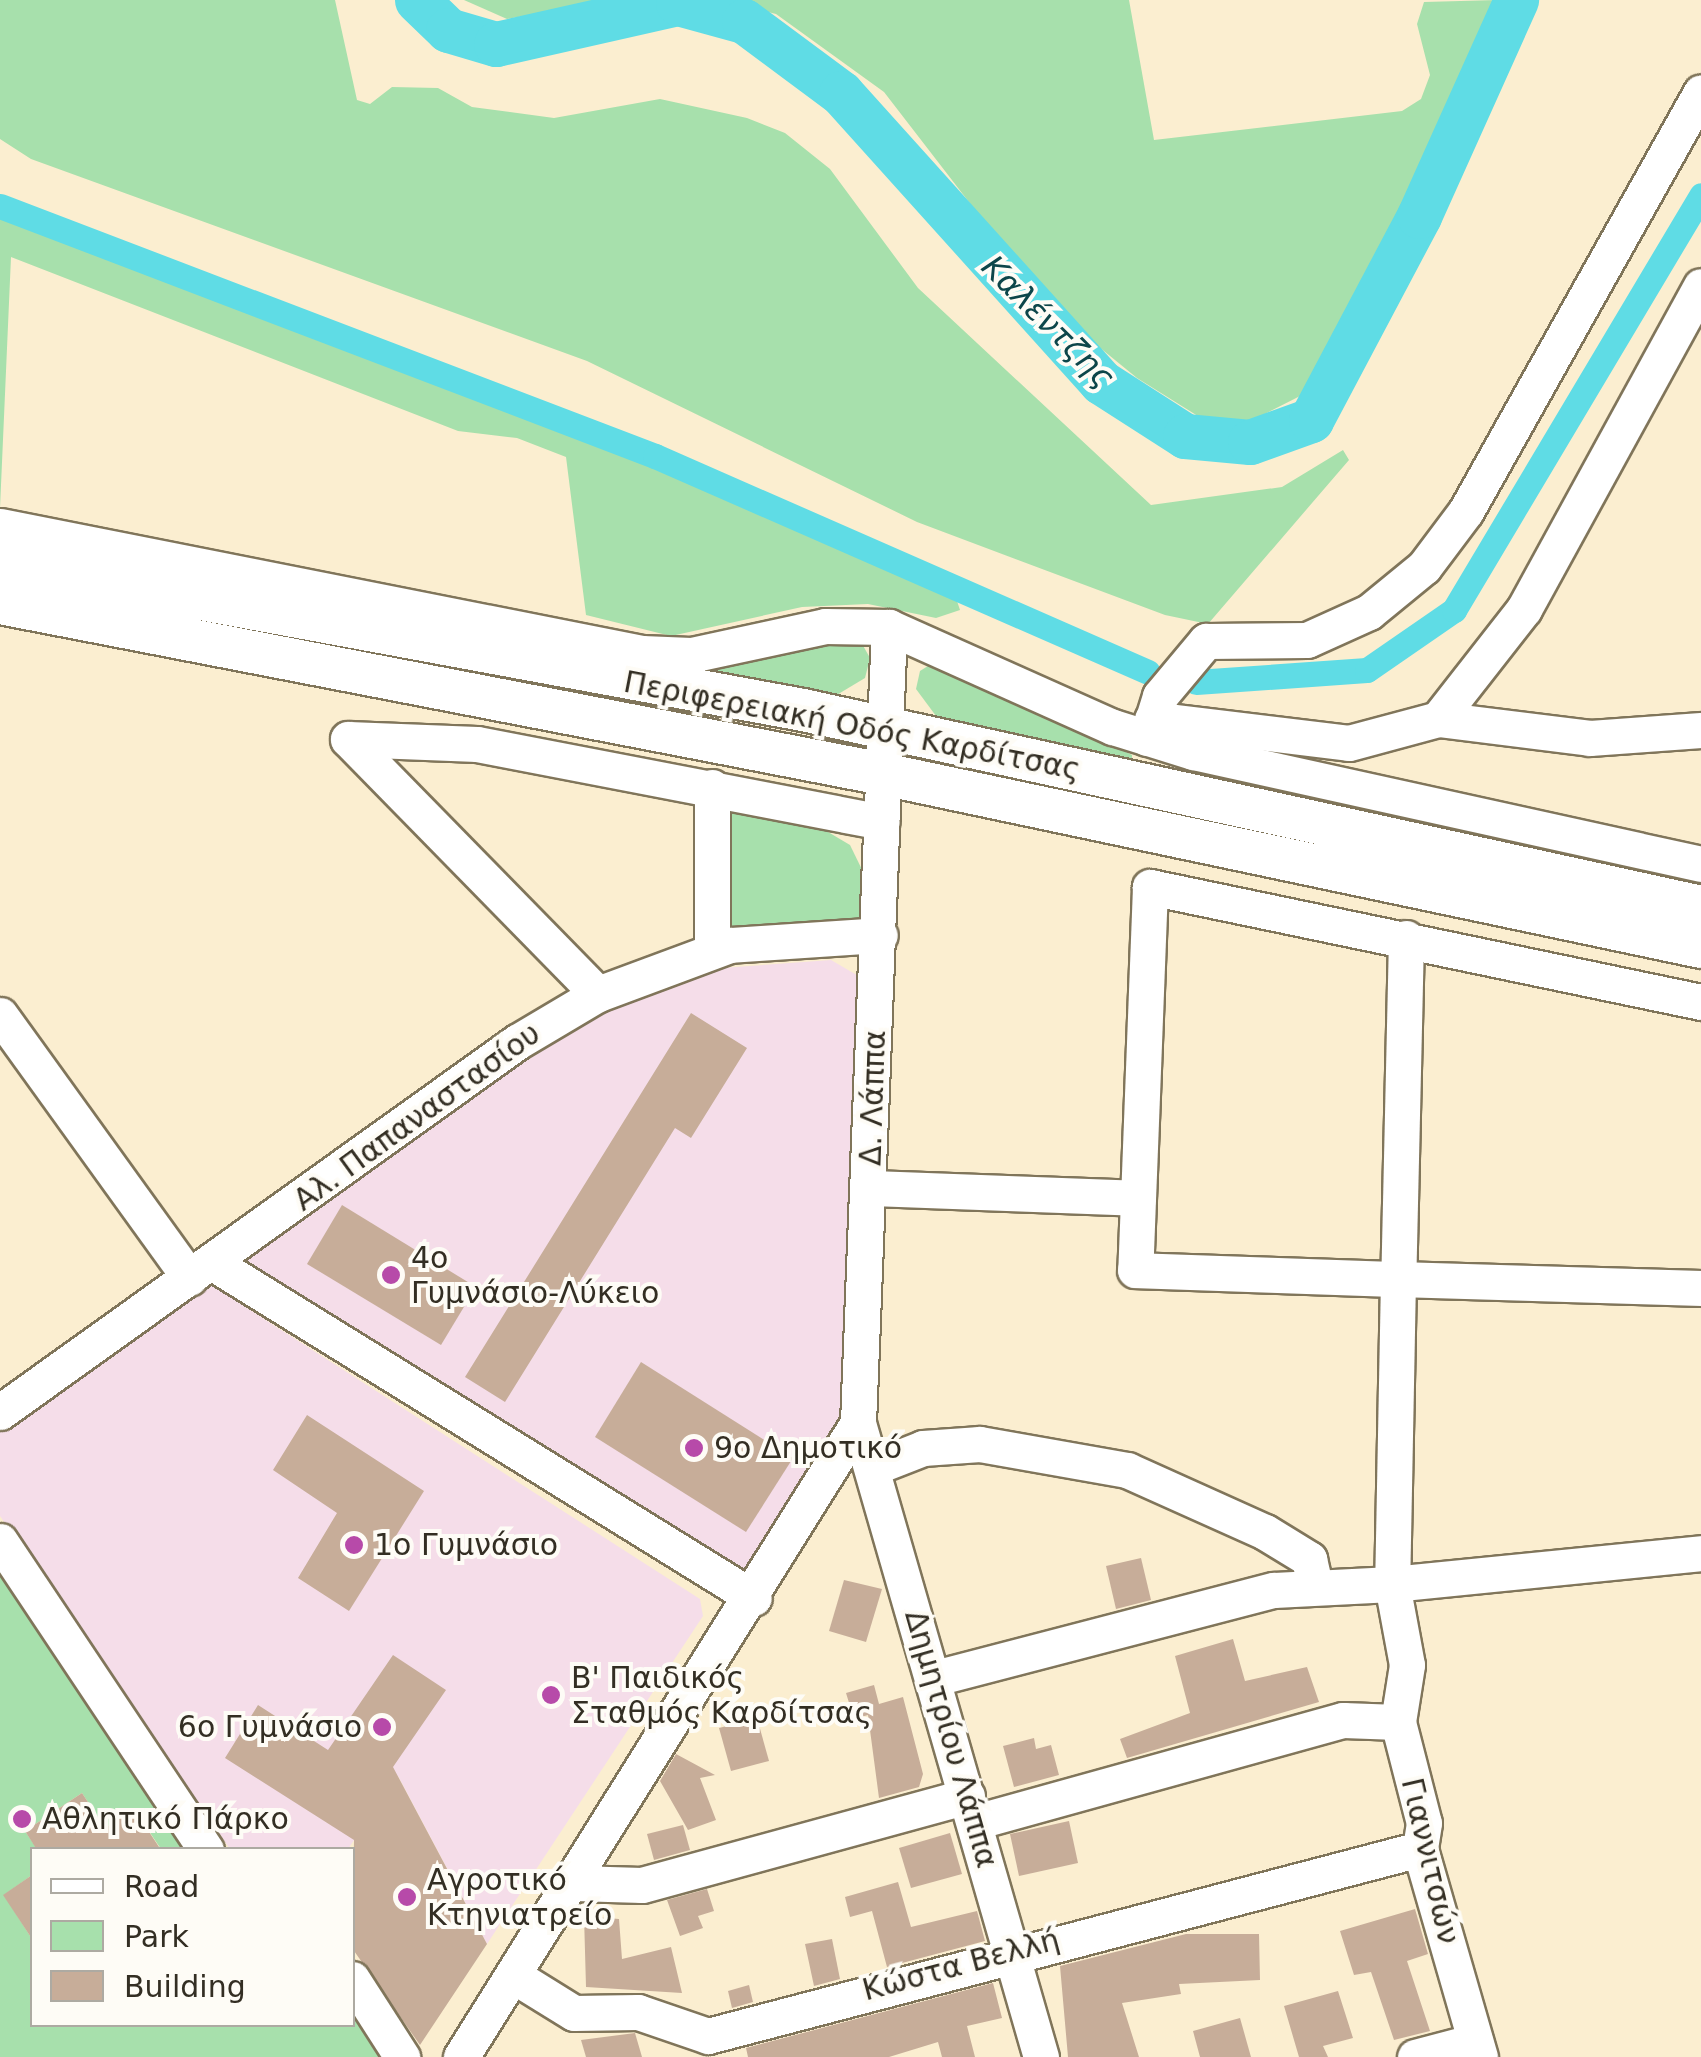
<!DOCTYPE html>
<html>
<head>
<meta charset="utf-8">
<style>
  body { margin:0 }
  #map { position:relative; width:1701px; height:2057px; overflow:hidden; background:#fbeed0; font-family:"DejaVu Sans",sans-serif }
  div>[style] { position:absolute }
  .education>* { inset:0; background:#f5dde9 }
  .green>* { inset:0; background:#a7e0ac }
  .canal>* { height:25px; margin:-12.5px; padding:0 12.5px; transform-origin:12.5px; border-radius:12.5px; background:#5fdce5 }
  .river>* { height:45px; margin:-22.5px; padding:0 22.5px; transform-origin:22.5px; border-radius:22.5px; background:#5fdce5 }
  .building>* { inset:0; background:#c7ad99 }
  .roads { filter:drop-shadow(2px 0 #80755a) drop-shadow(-2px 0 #80755a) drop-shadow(0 2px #80755a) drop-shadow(0 -2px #80755a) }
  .minor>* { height:35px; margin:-17.5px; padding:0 17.5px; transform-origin:17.5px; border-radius:17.5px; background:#fff }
  .major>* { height:42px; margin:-21px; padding:0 21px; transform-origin:21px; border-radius:21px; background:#fff }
  .dots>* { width:28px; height:28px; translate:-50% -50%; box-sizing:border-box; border:5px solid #fefcf6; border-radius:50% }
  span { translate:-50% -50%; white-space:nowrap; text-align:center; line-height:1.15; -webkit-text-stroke:8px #fefcf6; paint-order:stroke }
  .street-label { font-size:30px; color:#332e23 }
  .poi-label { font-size:30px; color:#332e23 }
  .left { translate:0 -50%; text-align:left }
  .right { translate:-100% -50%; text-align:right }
  .water-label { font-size:32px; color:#0d464a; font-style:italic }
  .legend { position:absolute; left:30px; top:1847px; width:325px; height:180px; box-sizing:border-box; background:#fefcf6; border:2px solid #adaaa2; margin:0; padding:12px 18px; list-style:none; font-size:30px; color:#332e23 }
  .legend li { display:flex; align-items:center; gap:20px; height:50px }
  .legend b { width:50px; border:2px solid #adaaa2 }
</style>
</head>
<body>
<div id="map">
  <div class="education">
    <div style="clip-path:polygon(831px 960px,862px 978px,845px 1419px,748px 1577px,237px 1261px,535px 1046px,624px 997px,694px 970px)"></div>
    <div style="clip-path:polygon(208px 1283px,700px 1599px,703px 1616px,487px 1944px,398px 1776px,348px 1849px,230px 1849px,0 1516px,0 1430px)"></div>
  </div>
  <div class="green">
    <div style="clip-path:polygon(0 0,335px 0,357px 100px,370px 104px,392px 87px,438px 88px,472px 107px,554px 118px,660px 99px,747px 118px,785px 133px,830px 169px,918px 288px,1151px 505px,1282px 487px,1343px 450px,1349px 460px,1208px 624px,1165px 615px,917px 522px,587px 361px,31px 159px,0 139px)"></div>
    <div style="clip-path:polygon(464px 0,616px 0,507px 19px)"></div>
    <div style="clip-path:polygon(719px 0,1129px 0,1154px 140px,1402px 111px,1421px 99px,1430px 75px,1417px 24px,1424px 2px,1497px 0,1334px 352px,1308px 392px,1245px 424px,1201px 418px,1137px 378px,1050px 307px,884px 92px,776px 14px)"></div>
    <div style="clip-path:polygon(0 214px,658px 466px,955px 595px,960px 610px,936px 618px,868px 604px,802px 607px,671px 636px,586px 615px,566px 457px,517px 438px,458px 431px,11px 257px,0 508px)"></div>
    <div style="clip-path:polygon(832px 639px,861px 642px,870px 658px,865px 678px,835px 696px,689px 670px)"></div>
    <div style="clip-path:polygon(939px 659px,1132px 755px,1132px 763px,939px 720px,916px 689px,920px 671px)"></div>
    <div style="clip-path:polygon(726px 807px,818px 826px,850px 845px,870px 886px,860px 919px,718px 932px)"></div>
    <div style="clip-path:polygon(0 1571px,187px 1849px,161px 1849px,134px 1809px,105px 1828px,82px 1793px,25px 1831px,37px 1849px,32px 1875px,4px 1895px,32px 1939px,32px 2024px,352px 2024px,353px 2017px,379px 2057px,0 2057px)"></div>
  </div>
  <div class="canal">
    <div style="left:0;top:206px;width:701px;rotate:20.89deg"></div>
    <div style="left:655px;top:456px;width:538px;rotate:23.66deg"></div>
    <div style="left:1196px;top:682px;width:171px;rotate:-4deg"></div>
    <div style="left:1367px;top:670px;width:106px;rotate:-34.6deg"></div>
    <div style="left:1454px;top:610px;width:483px;rotate:-59.2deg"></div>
  </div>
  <div class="river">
    <div style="left:417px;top:0;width:43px;rotate:44.1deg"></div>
    <div style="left:448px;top:30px;width:50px;rotate:16.3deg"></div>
    <div style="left:496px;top:44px;width:187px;rotate:-12.7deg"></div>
    <div style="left:678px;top:3px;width:68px;rotate:15.3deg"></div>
    <div style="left:744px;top:21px;width:121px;rotate:36.6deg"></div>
    <div style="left:841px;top:93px;width:389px;rotate:48deg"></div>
    <div style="left:1101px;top:382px;width:100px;rotate:32.7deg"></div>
    <div style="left:1185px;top:436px;width:65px;rotate:5.3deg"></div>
    <div style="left:1250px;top:442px;width:65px;rotate:-19.8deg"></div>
    <div style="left:1311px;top:420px;width:231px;rotate:-62.1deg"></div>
    <div style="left:1419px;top:216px;width:237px;rotate:-65.8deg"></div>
  </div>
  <div class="building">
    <div style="clip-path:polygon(691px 1013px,747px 1048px,691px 1138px,675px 1128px,505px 1402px,465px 1377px)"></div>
    <div style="clip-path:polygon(342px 1205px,476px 1287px,441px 1345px,307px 1264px)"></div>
    <div style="clip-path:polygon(641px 1362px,793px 1458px,746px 1532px,595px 1437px)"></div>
    <div style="clip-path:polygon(307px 1415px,424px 1491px,349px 1611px,298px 1578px,337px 1513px,273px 1470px)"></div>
    <div style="clip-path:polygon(1141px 1558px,1151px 1600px,1116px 1609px,1106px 1566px)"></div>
    <div style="clip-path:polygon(844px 1580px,882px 1589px,866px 1642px,829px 1631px)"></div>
    <div style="clip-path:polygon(1233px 1639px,1245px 1681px,1307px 1667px,1319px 1702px,1127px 1758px,1120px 1739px,1190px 1713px,1175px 1656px)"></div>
    <div style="clip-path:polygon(393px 1655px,446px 1690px,393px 1767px,487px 1944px,420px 2045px,352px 1948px,354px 1840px,225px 1758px,258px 1705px,328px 1750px)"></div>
    <div style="clip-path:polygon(874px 1685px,879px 1704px,903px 1697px,923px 1774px,919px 1787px,879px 1798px,868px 1715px,854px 1719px,846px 1693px)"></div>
    <div style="clip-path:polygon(757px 1718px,769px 1761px,731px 1771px,719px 1728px)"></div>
    <div style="clip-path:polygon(1034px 1738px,1036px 1749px,1051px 1745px,1059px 1775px,1014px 1787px,1003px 1746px)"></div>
    <div style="clip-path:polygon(676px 1754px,715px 1775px,700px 1778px,716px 1820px,688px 1830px,660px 1781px)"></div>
    <div style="clip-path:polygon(82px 1793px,105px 1828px,134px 1809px,161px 1850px,37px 1850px,25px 1831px)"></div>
    <div style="clip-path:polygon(1069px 1821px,1078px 1863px,1019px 1876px,1010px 1834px)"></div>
    <div style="clip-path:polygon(683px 1825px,690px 1850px,654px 1860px,647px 1834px)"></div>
    <div style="clip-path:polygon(950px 1833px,962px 1874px,911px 1888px,899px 1848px)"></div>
    <div style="clip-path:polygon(32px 1875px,32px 1939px,3px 1895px)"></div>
    <div style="clip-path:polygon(898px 1882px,911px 1927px,977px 1911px,985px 1941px,887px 1967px,872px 1911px,850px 1917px,845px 1897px)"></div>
    <div style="clip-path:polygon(707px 1889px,714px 1911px,698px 1916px,703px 1928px,680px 1936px,667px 1900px)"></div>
    <div style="clip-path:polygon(1415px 1909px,1428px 1954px,1407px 1961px,1430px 2031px,1394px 2040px,1371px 1972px,1354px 1975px,1340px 1931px)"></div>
    <div style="clip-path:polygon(584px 1916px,619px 1919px,622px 1959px,671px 1947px,682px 1993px,586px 1987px)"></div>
    <div style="clip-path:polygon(1186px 1934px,1259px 1934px,1260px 1980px,1179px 1984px,1181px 1994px,1122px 2003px,1139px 2057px,1068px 2057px,1060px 1966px)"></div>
    <div style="clip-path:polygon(832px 1939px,840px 1979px,814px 1986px,805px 1944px)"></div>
    <div style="clip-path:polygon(993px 1983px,1002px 2018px,967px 2026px,975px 2057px,942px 2057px,938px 2042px,889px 2057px,748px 2057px,746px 2048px)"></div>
    <div style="clip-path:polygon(749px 1985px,753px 2002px,732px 2008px,728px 1991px)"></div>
    <div style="clip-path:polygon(1338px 1991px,1353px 2038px,1323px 2046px,1328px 2057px,1299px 2057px,1284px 2006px)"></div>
    <div style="clip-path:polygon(1240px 2018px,1251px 2057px,1200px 2057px,1193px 2031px)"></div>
    <div style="clip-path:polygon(635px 2033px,642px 2057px,586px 2057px,581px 2040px)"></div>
  </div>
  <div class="roads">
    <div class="minor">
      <div style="left:0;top:526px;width:654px;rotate:11.19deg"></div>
      <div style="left:642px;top:653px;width:49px;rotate:2.3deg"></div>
      <div style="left:691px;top:655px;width:137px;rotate:-12.2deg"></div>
      <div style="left:825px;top:626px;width:64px;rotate:0.9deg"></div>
      <div style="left:889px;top:627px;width:245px;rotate:24.1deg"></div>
      <div style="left:1113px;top:727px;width:84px;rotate:17.4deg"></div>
      <div style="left:1193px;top:752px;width:520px;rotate:12.43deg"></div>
      <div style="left:889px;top:627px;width:797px;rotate:92.23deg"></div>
      <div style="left:858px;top:1423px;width:660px;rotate:73.9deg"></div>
      <div style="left:1152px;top:719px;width:198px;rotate:6.9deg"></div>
      <div style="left:1349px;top:743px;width:92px;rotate:-15.1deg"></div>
      <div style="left:1438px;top:719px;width:140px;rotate:-52deg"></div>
      <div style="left:1524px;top:609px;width:368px;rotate:-61.3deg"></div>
      <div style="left:1438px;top:719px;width:153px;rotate:7.1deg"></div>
      <div style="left:1590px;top:738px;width:111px;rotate:-4.1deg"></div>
      <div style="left:1147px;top:738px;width:44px;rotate:-72.8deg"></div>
      <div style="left:1160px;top:696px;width:72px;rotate:-50.1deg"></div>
      <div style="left:1206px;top:641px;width:101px;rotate:-0.6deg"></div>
      <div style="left:1307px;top:640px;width:68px;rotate:-24.3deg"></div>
      <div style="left:1369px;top:612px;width:71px;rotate:-39.3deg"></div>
      <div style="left:1424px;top:567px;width:70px;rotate:-53.1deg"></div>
      <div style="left:1466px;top:511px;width:480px;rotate:-60.7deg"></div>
      <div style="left:348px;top:739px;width:129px;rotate:2.2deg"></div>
      <div style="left:477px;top:744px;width:412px;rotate:10.9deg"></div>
      <div style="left:348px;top:739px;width:357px;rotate:45.6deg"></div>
      <div style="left:712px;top:787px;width:162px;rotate:90deg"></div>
      <div style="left:1406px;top:938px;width:341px;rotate:91.3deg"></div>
      <div style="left:1398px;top:1279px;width:303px;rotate:1.7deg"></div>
      <div style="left:1701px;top:1002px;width:563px;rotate:-168.21deg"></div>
      <div style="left:1150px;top:887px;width:383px;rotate:92.2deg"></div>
      <div style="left:1135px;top:1270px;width:263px;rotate:2deg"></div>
      <div style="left:1398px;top:1279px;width:305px;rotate:91.1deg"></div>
      <div style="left:1392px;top:1584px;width:311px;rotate:-5.7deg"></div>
      <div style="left:0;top:1015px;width:324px;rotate:54.2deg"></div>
      <div style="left:869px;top:1188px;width:269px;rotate:2.1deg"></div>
      <div style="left:213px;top:1263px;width:636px;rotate:31.77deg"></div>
      <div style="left:0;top:1412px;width:636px;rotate:-35.59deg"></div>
      <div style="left:517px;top:1042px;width:94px;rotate:-30.7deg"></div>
      <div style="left:598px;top:994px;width:141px;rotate:-20.4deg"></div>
      <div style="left:730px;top:945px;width:150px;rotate:-3.8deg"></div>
      <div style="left:872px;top:1468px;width:55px;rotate:-21.4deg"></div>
      <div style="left:923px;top:1448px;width:57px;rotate:-4deg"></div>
      <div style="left:980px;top:1444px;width:149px;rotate:10deg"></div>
      <div style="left:1127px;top:1470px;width:151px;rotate:24.2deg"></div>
      <div style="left:1265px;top:1532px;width:52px;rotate:31.5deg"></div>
      <div style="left:1309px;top:1559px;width:26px;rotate:77deg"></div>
      <div style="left:0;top:1541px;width:371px;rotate:56.3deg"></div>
      <div style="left:935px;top:1678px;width:350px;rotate:-14.6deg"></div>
      <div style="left:1274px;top:1590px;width:118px;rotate:-2.9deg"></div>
      <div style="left:1392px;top:1584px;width:82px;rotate:79.5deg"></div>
      <div style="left:1407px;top:1665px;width:58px;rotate:99deg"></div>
      <div style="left:1398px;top:1722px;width:104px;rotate:75.6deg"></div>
      <div style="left:1424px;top:1823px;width:26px;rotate:99deg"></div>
      <div style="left:1420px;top:1849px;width:216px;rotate:73.9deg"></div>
      <div style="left:975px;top:1822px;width:382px;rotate:-15.5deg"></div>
      <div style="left:1343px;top:1720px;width:55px;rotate:2.1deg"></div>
      <div style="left:575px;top:1883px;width:67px;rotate:1.7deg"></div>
      <div style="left:642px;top:1885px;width:337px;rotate:-15.3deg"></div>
      <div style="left:514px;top:1976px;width:70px;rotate:31.7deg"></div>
      <div style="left:574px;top:2013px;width:64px;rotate:-0.9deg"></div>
      <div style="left:638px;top:2012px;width:74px;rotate:18.9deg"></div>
      <div style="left:708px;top:2036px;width:736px;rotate:-14.72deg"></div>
      <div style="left:352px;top:1979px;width:93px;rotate:57.3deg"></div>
      <div style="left:461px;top:2057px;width:748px;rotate:-57.95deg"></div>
      <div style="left:1415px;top:2057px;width:62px;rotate:-14.9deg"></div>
    </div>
    <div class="major">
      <div style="left:0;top:562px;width:817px;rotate:10.44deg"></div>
      <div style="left:803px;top:710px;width:919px;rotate:12.37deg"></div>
      <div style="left:0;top:603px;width:899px;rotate:10.96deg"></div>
      <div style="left:883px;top:774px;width:836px;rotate:11.94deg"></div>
    </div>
  </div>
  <div class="dots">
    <div style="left:391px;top:1275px;background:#b74aa9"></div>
    <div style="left:694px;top:1448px;background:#b74aa9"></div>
    <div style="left:354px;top:1545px;background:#b74aa9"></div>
    <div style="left:551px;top:1695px;background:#b74aa9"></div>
    <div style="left:382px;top:1727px;background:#b74aa9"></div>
    <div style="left:22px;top:1819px;background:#b74aa9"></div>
    <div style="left:407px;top:1897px;background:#b74aa9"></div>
  </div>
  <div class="street-label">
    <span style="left:852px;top:726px;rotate:11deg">Περιφερειακή Οδός Καρδίτσας</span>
    <span style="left:873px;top:1098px;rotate:-88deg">Δ. Λάππα</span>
    <span style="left:417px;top:1117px;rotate:-36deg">Αλ. Παπαναστασίου</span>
    <span style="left:951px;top:1739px;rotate:74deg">Δημητρίου Λάππα</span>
    <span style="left:1430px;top:1861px;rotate:77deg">Γιαννιτσών</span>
    <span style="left:961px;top:1965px;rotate:-15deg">Κώστα Βελλή</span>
  </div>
  <div class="poi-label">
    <span class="left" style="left:411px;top:1275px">4ο<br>Γυμνάσιο-Λύκειο</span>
    <span class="left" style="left:714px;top:1448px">9ο Δημοτικό</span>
    <span class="left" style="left:374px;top:1545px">1ο Γυμνάσιο</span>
    <span class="left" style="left:571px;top:1695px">Β' Παιδικός<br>Σταθμός Καρδίτσας</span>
    <span class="right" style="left:362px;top:1727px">6ο Γυμνάσιο</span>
    <span class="left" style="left:42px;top:1819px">Αθλητικό Πάρκο</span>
    <span class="left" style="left:427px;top:1897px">Αγροτικό<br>Κτηνιατρείο</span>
  </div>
  <div class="water-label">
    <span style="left:1048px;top:322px;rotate:45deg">Καλέντζης</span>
  </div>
  <ul class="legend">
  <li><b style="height:12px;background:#fff"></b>Road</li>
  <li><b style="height:28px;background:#a7e0ac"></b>Park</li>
  <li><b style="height:28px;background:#c7ad99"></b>Building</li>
  </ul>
</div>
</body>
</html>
